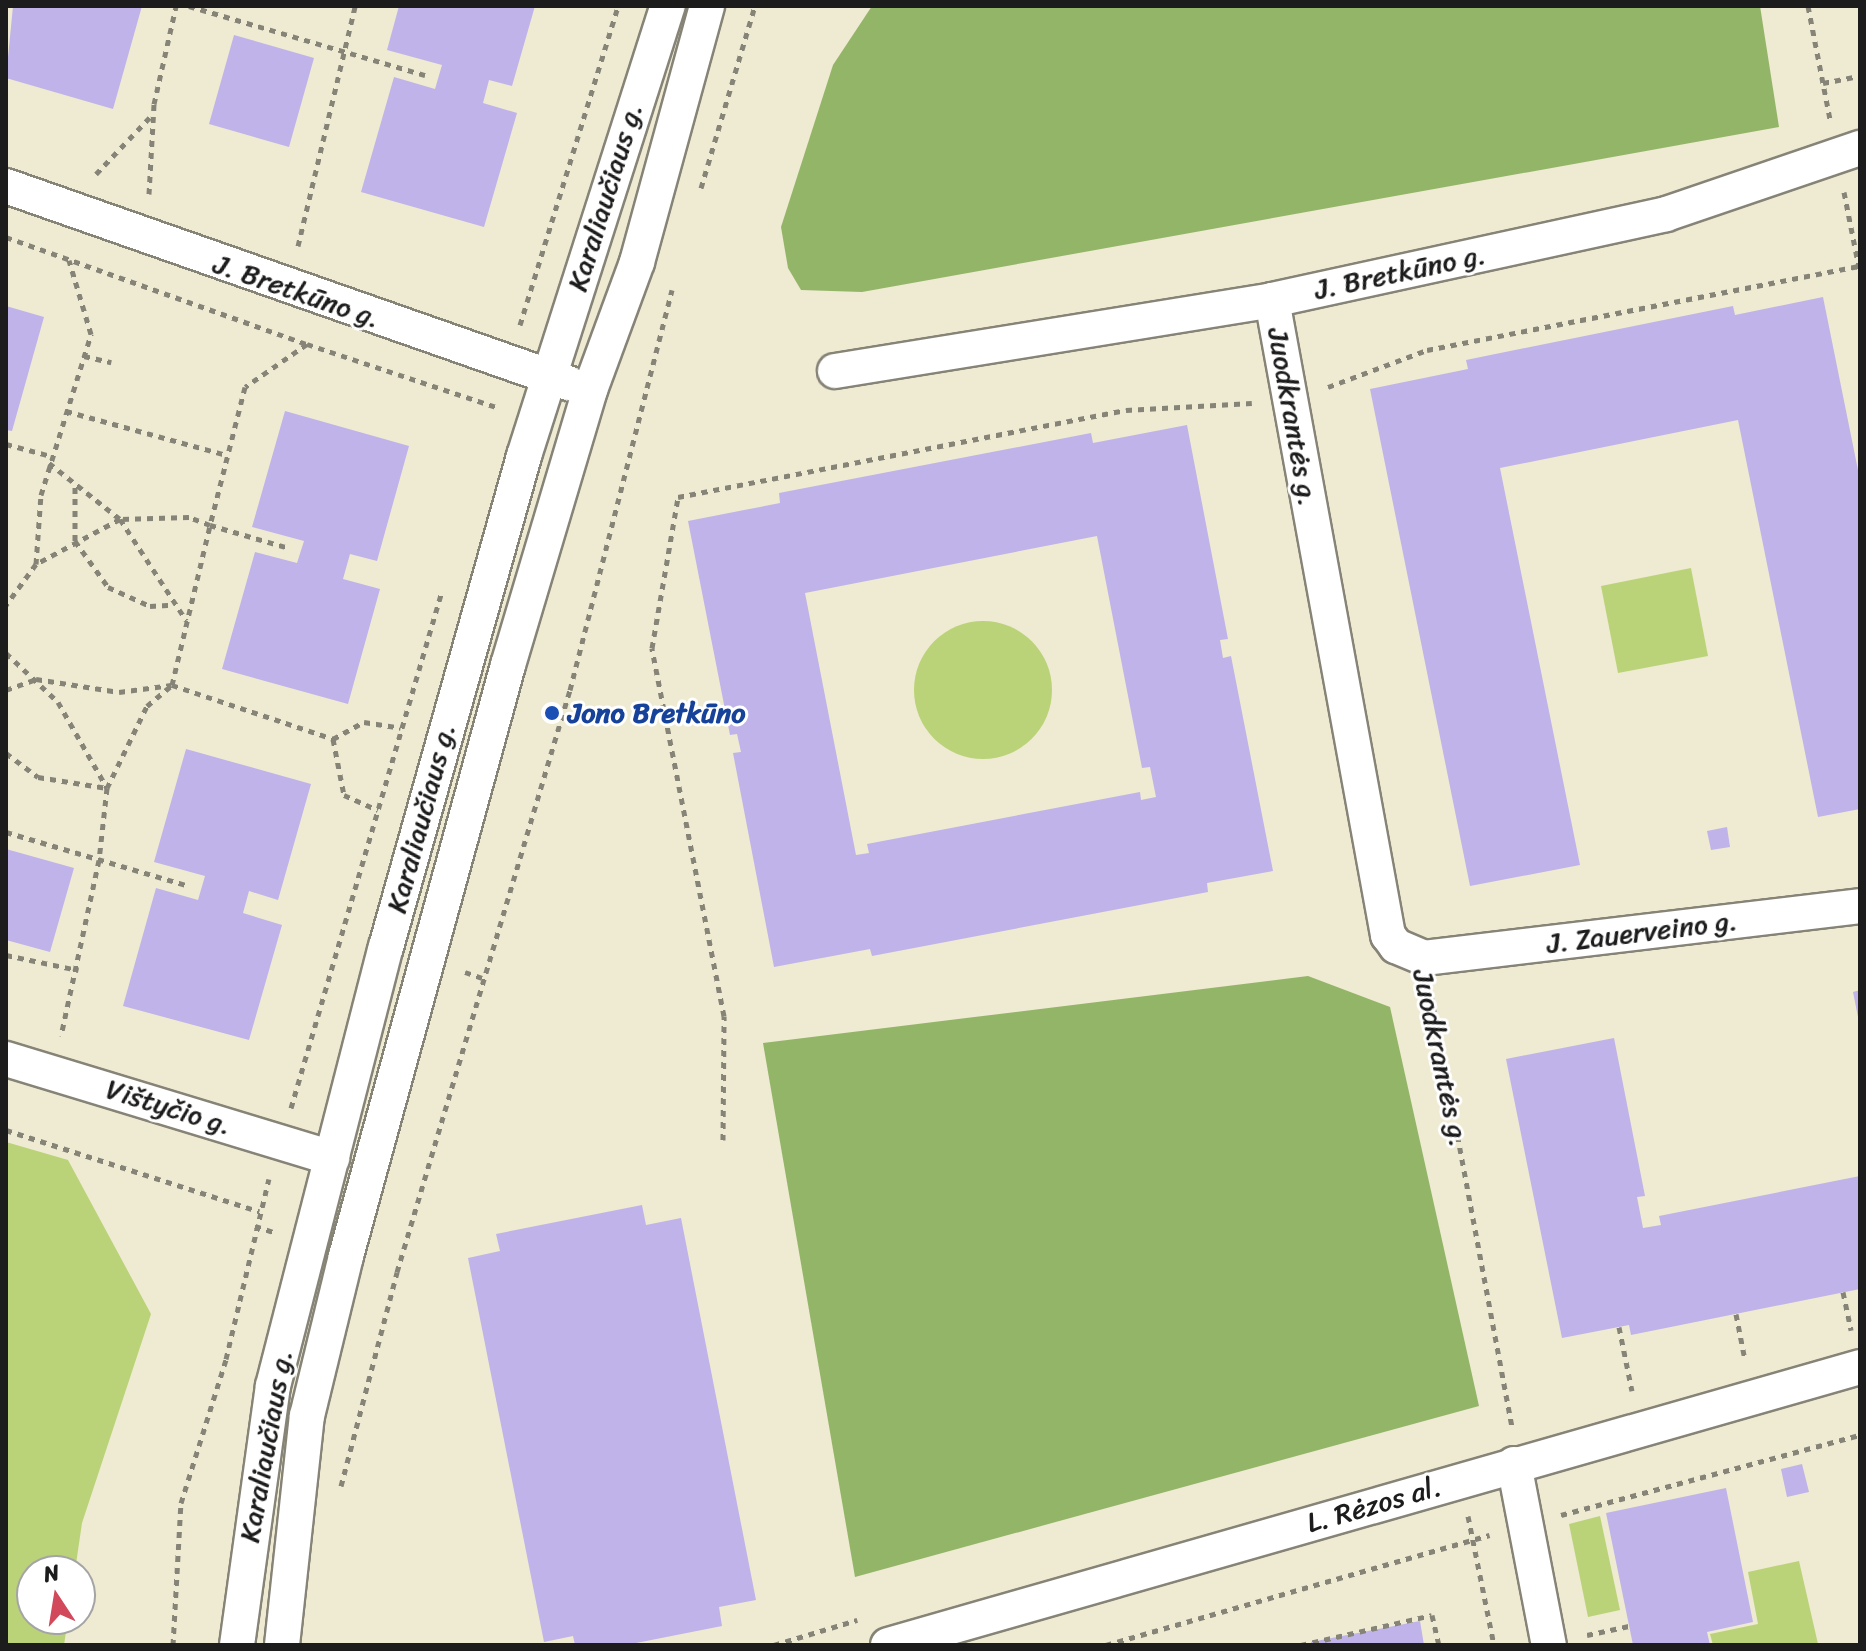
<!DOCTYPE html>
<html>
<head>
<meta charset="utf-8">
<style>
  body { margin:0 }
  #map { position:relative; width:1866px; height:1651px; overflow:hidden; background:#efead2; font-family:Sriracha,sans-serif }
  div>[style] { position:absolute }
  .green>* { inset:0; background:#bad378 }
  .round { border-radius:50% }
  .forest>* { inset:0; background:#93b568 }
  .building>* { inset:0; background:#c0b3e9 }
  .path>* { height:5px; margin-top:-2.5px; transform-origin:0; background:repeating-linear-gradient(90deg,#868377 0 6px,transparent 0 12px) }
  .roads { filter:drop-shadow(2px 0 #868377) drop-shadow(-2px 0 #868377) drop-shadow(0 2px #868377) drop-shadow(0 -2px #868377) }
  .minor>* { height:34px; margin:-17px; padding:0 17px; transform-origin:17px; border-radius:17px; background:#fff }
  .dots>* { width:22px; height:22px; translate:-50% -50%; box-sizing:border-box; border:4px solid #fff; border-radius:50% }
  span { translate:-50% -50%; white-space:nowrap; text-align:center; line-height:1.15; -webkit-text-stroke:6px #fff; paint-order:stroke }
  .street-label { font-size:28px; color:#1c1c1c }
  .transit-label { font-size:28px; color:#164399; font-weight:700 }
  .left { translate:0 -50%; text-align:left }
  .frame { position:absolute; inset:0; border:8px solid #1c1c1c; pointer-events:none }
  .north { position:absolute; left:16px; top:1555px; width:80px; height:80px; box-sizing:border-box; background:#fff; border:2px solid #a4a4a4; border-radius:50%; rotate:348deg; font-size:22px; font-weight:700; line-height:32px; text-align:center; color:#1c1c1c }
  .north::after { content:''; display:block; margin:auto; width:28px; height:36px; background:#d1495b; clip-path:polygon(50% 0,100% 100%,50% 72%,0 100%) }
</style>
</head>
<body>
<div id="map">
  <div class="green">
    <div style="clip-path:polygon(1691px 568px,1708px 656px,1618px 673px,1601px 586px)"></div>
    <div class="round" style="left:914px;top:621px;width:138px;height:138px"></div>
    <div style="clip-path:polygon(6px 1142px,68px 1160px,151px 1314px,82px 1523px,75px 1571px,32px 1571px,32px 1619px,68px 1619px,64px 1645px,6px 1645px)"></div>
    <div style="clip-path:polygon(1600px 1516px,1620px 1610px,1588px 1617px,1569px 1524px)"></div>
    <div style="clip-path:polygon(1799px 1561px,1818px 1644px,1713px 1645px,1710px 1634px,1758px 1624px,1748px 1572px)"></div>
  </div>
  <div class="forest">
    <div style="clip-path:polygon(872px 6px,1760px 6px,1779px 127px,862px 292px,801px 290px,788px 268px,781px 227px,833px 65px)"></div>
    <div style="clip-path:polygon(1308px 976px,1390px 1007px,1479px 1406px,855px 1577px,763px 1043px)"></div>
  </div>
  <div class="building">
    <div style="clip-path:polygon(13px 6px,142px 6px,113px 109px,6px 78px)"></div>
    <div style="clip-path:polygon(399px 6px,535px 6px,512px 86px,489px 80px,483px 103px,517px 113px,484px 227px,361px 192px,394px 77px,435px 89px,442px 65px,387px 50px)"></div>
    <div style="clip-path:polygon(234px 35px,314px 58px,289px 147px,209px 124px)"></div>
    <div style="clip-path:polygon(1823px 297px,1860px 480px,1860px 809px,1818px 817px,1738px 420px,1500px 468px,1580px 865px,1470px 886px,1370px 389px,1468px 369px,1466px 360px,1733px 306px,1735px 315px)"></div>
    <div style="clip-path:polygon(6px 306px,44px 317px,12px 431px,6px 430px)"></div>
    <div style="clip-path:polygon(285px 411px,409px 446px,377px 561px,350px 554px,343px 579px,380px 589px,348px 704px,222px 669px,255px 552px,297px 563px,304px 541px,252px 527px)"></div>
    <div style="clip-path:polygon(evenodd,1187px 425px,1228px 639px,1220px 640px,1223px 658px,1231px 656px,1273px 871px,1207px 883px,1208px 892px,872px 956px,870px 949px,774px 967px,733px 753px,741px 752px,737px 734px,730px 735px,688px 521px,780px 503px,779px 493px,1091px 433px,1093px 443px,1187px 425px,1097px 536px,1142px 768px,1150px 767px,1156px 797px,1141px 800px,1140px 792px,867px 844px,869px 853px,856px 855px,805px 593px,1097px 536px)"></div>
    <div style="clip-path:polygon(186px 749px,311px 784px,278px 900px,249px 891px,243px 913px,282px 925px,249px 1040px,123px 1006px,156px 888px,198px 900px,205px 876px,154px 862px)"></div>
    <div style="clip-path:polygon(1727px 827px,1730px 847px,1711px 850px,1707px 831px)"></div>
    <div style="clip-path:polygon(6px 849px,74px 868px,50px 952px,6px 940px)"></div>
    <div style="clip-path:polygon(1860px 990px,1860px 1021px,1859px 1022px,1853px 992px)"></div>
    <div style="clip-path:polygon(1614px 1038px,1645px 1196px,1637px 1197px,1643px 1228px,1661px 1225px,1659px 1216px,1860px 1176px,1860px 1289px,1631px 1335px,1629px 1325px,1562px 1338px,1506px 1059px)"></div>
    <div style="clip-path:polygon(642px 1205px,646px 1225px,681px 1218px,756px 1600px,719px 1607px,722px 1626px,626px 1645px,575px 1645px,573px 1636px,544px 1642px,468px 1258px,500px 1251px,496px 1234px)"></div>
    <div style="clip-path:polygon(1802px 1464px,1809px 1492px,1787px 1497px,1781px 1469px)"></div>
    <div style="clip-path:polygon(1726px 1488px,1753px 1622px,1707px 1632px,1710px 1645px,1633px 1645px,1606px 1513px)"></div>
    <div style="clip-path:polygon(1420px 1621px,1424px 1645px,1312px 1645px,1311px 1642px)"></div>
  </div>
  <div class="path">
    <div style="left:189px;top:6px;width:246px;rotate:16.3deg"></div>
    <div style="left:1808px;top:6px;width:115px;rotate:79deg"></div>
    <div style="left:1823px;top:83px;width:38px;rotate:-11deg"></div>
    <div style="left:96px;top:174px;width:83px;rotate:-46.5deg"></div>
    <div style="left:701px;top:188px;width:190px;rotate:-73.5deg"></div>
    <div style="left:1844px;top:192px;width:83px;rotate:78.8deg"></div>
    <div style="left:149px;top:194px;width:90px;rotate:-86.8deg"></div>
    <div style="left:154px;top:104px;width:100px;rotate:-77.3deg"></div>
    <div style="left:6px;top:237px;width:319px;rotate:19.6deg"></div>
    <div style="left:307px;top:344px;width:75px;rotate:145.3deg"></div>
    <div style="left:245px;top:387px;width:142px;rotate:104.2deg"></div>
    <div style="left:210px;top:525px;width:22px;rotate:-159deg"></div>
    <div style="left:189px;top:517px;width:69px;rotate:178.3deg"></div>
    <div style="left:120px;top:519px;width:95px;rotate:151.8deg"></div>
    <div style="left:36px;top:564px;width:51px;rotate:126.2deg"></div>
    <div style="left:298px;top:246px;width:247px;rotate:-76.6deg"></div>
    <div style="left:520px;top:325px;width:334px;rotate:-72.9deg"></div>
    <div style="left:307px;top:344px;width:199px;rotate:18.4deg"></div>
    <div style="left:84px;top:356px;width:28px;rotate:13deg"></div>
    <div style="left:1328px;top:387px;width:106px;rotate:-20.5deg"></div>
    <div style="left:1427px;top:350px;width:440px;rotate:-11deg"></div>
    <div style="left:66px;top:411px;width:167px;rotate:15.3deg"></div>
    <div style="left:6px;top:444px;width:47px;rotate:14.9deg"></div>
    <div style="left:49px;top:463px;width:90px;rotate:38.3deg"></div>
    <div style="left:120px;top:519px;width:121px;rotate:56.8deg"></div>
    <div style="left:75px;top:487px;width:54px;rotate:90deg"></div>
    <div style="left:75px;top:541px;width:57px;rotate:54.3deg"></div>
    <div style="left:108px;top:587px;width:46px;rotate:24.3deg"></div>
    <div style="left:150px;top:606px;width:22px;rotate:-3deg"></div>
    <div style="left:36px;top:564px;width:69px;rotate:-85.9deg"></div>
    <div style="left:41px;top:495px;width:169px;rotate:-72.7deg"></div>
    <div style="left:91px;top:334px;width:77px;rotate:-106.6deg"></div>
    <div style="left:6px;top:653px;width:71px;rotate:43.3deg"></div>
    <div style="left:58px;top:702px;width:99px;rotate:60.3deg"></div>
    <div style="left:107px;top:788px;width:72px;rotate:96.3deg"></div>
    <div style="left:99px;top:860px;width:180px;rotate:102.2deg"></div>
    <div style="left:6px;top:690px;width:32px;rotate:-20deg"></div>
    <div style="left:36px;top:679px;width:84px;rotate:8.9deg"></div>
    <div style="left:119px;top:692px;width:53px;rotate:-7.5deg"></div>
    <div style="left:172px;top:685px;width:170px;rotate:18.5deg"></div>
    <div style="left:333px;top:739px;width:35px;rotate:-29deg"></div>
    <div style="left:364px;top:722px;width:37px;rotate:9deg"></div>
    <div style="left:333px;top:739px;width:57px;rotate:78.9deg"></div>
    <div style="left:344px;top:795px;width:37px;rotate:24deg"></div>
    <div style="left:6px;top:753px;width:40px;rotate:37deg"></div>
    <div style="left:38px;top:777px;width:70px;rotate:9.1deg"></div>
    <div style="left:107px;top:788px;width:91px;rotate:-64deg"></div>
    <div style="left:147px;top:706px;width:33px;rotate:-40deg"></div>
    <div style="left:172px;top:685px;width:164px;rotate:-76.6deg"></div>
    <div style="left:210px;top:525px;width:82px;rotate:16.2deg"></div>
    <div style="left:6px;top:832px;width:188px;rotate:16.4deg"></div>
    <div style="left:6px;top:955px;width:74px;rotate:11.8deg"></div>
    <div style="left:465px;top:972px;width:18px;rotate:19deg"></div>
    <div style="left:1431px;top:994px;width:439px;rotate:79.4deg"></div>
    <div style="left:291px;top:1108px;width:539px;rotate:-73.72deg"></div>
    <div style="left:6px;top:1130px;width:266px;rotate:17.8deg"></div>
    <div style="left:723px;top:1140px;width:124px;rotate:-89.5deg"></div>
    <div style="left:724px;top:1016px;width:375px;rotate:-101.1deg"></div>
    <div style="left:652px;top:648px;width:153px;rotate:-80.2deg"></div>
    <div style="left:678px;top:497px;width:456px;rotate:-11deg"></div>
    <div style="left:1126px;top:410px;width:126px;rotate:-3.2deg"></div>
    <div style="left:255px;top:1226px;width:19px;rotate:18deg"></div>
    <div style="left:1843px;top:1292px;width:39px;rotate:78deg"></div>
    <div style="left:1736px;top:1314px;width:47px;rotate:78.9deg"></div>
    <div style="left:1619px;top:1327px;width:65px;rotate:78.5deg"></div>
    <div style="left:341px;top:1486px;width:221px;rotate:-75.3deg"></div>
    <div style="left:397px;top:1272px;width:607px;rotate:-73.45deg"></div>
    <div style="left:570px;top:690px;width:413px;rotate:-75.7deg"></div>
    <div style="left:1561px;top:1515px;width:310px;rotate:-15deg"></div>
    <div style="left:1468px;top:1516px;width:132px;rotate:78.6deg"></div>
    <div style="left:1587px;top:1635px;width:43px;rotate:-12.1deg"></div>
    <div style="left:173px;top:1645px;width:142px;rotate:-86.8deg"></div>
    <div style="left:181px;top:1503px;width:151px;rotate:-72.6deg"></div>
    <div style="left:226px;top:1359px;width:185px;rotate:-76.6deg"></div>
    <div style="left:774px;top:1645px;width:87px;rotate:-16.8deg"></div>
    <div style="left:1106px;top:1645px;width:399px;rotate:-16deg"></div>
    <div style="left:1301px;top:1645px;width:134px;rotate:-12.9deg"></div>
    <div style="left:1432px;top:1615px;width:31px;rotate:77deg"></div>
  </div>
  <div class="roads">
    <div class="minor">
      <div style="left:6px;top:186px;width:596px;rotate:19.32deg"></div>
      <div style="left:1272px;top:300px;width:646px;rotate:79.65deg"></div>
      <div style="left:1388px;top:935px;width:14px;rotate:54deg"></div>
      <div style="left:1396px;top:946px;width:30px;rotate:23deg"></div>
      <div style="left:1424px;top:958px;width:439px;rotate:-6.8deg"></div>
      <div style="left:835px;top:371px;width:443px;rotate:-9.2deg"></div>
      <div style="left:1272px;top:300px;width:403px;rotate:-12.3deg"></div>
      <div style="left:1666px;top:214px;width:205px;rotate:-18.8deg"></div>
      <div style="left:6px;top:1059px;width:341px;rotate:16.9deg"></div>
      <div style="left:1514px;top:1464px;width:184px;rotate:79.1deg"></div>
      <div style="left:237px;top:1645px;width:261px;rotate:-82.1deg"></div>
      <div style="left:273px;top:1386px;width:453px;rotate:-75.6deg"></div>
      <div style="left:386px;top:947px;width:510px;rotate:-74.3deg"></div>
      <div style="left:524px;top:456px;width:472px;rotate:-72.3deg"></div>
      <div style="left:282px;top:1645px;width:230px;rotate:-83.8deg"></div>
      <div style="left:307px;top:1416px;width:165px;rotate:-76.3deg"></div>
      <div style="left:346px;top:1256px;width:613px;rotate:-74.67deg"></div>
      <div style="left:508px;top:665px;width:287px;rotate:-73.4deg"></div>
      <div style="left:590px;top:390px;width:136px;rotate:-69.8deg"></div>
      <div style="left:637px;top:262px;width:265px;rotate:-74.7deg"></div>
      <div style="left:888px;top:1645px;width:1011px;rotate:-15.96deg"></div>
    </div>
  </div>
  <div class="dots">
    <div style="left:552px;top:713px;background:#1a4fb4"></div>
  </div>
  <div class="street-label">
    <span style="left:605px;top:197px;rotate:-73deg">Karaliaučiaus g.</span>
    <span style="left:1400px;top:272px;rotate:-12deg">J. Bretkūno g.</span>
    <span style="left:297px;top:291px;rotate:19deg">J. Bretkūno g.</span>
    <span style="left:1293px;top:417px;rotate:80deg">Juodkrantės g.</span>
    <span style="left:421px;top:818px;rotate:-75deg">Karaliaučiaus g.</span>
    <span style="left:1642px;top:932px;rotate:-7deg">J. Zauerveino g.</span>
    <span style="left:1441px;top:1058px;rotate:78deg">Juodkrantės g.</span>
    <span style="left:169px;top:1107px;rotate:17deg">Vištyčio g.</span>
    <span style="left:266px;top:1446px;rotate:-80deg">Karaliaučiaus g.</span>
    <span style="left:1374px;top:1505px;rotate:-16deg">L. Rėzos al.</span>
  </div>
  <div class="transit-label">
    <span class="left" style="left:568px;top:713px">Jono Bretkūno</span>
  </div>
  <div class="frame"></div>
  <div class="north">N</div>
</div>
</body>
</html>
